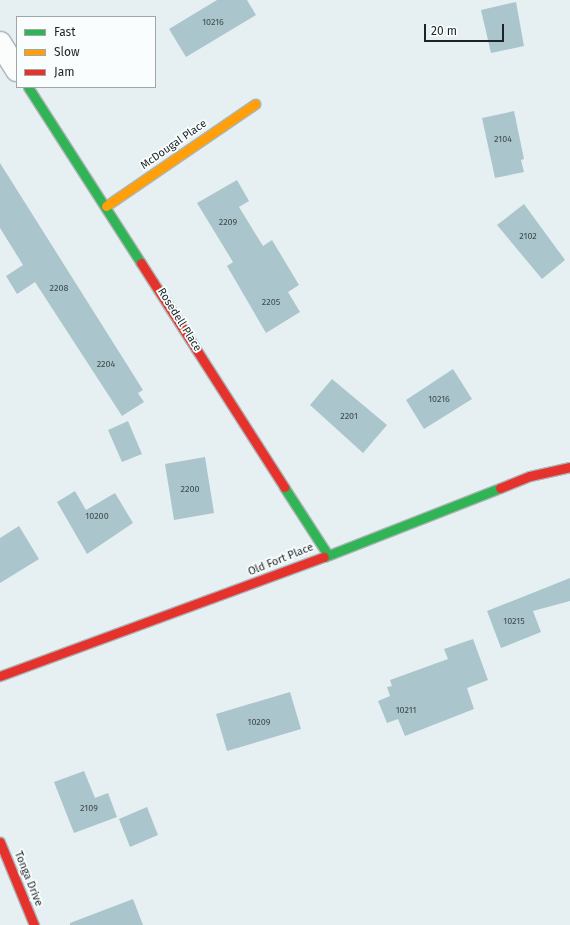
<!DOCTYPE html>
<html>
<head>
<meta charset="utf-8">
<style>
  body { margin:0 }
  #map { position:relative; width:570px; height:925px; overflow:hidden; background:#e6f0f2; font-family:"Fira Sans",sans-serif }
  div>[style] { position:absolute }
  .building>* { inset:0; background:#aac6cc }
  .roads { filter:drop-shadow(1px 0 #adb5b7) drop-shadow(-1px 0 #adb5b7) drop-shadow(0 1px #adb5b7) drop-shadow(0 -1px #adb5b7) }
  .street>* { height:22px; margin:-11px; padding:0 11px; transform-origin:11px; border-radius:11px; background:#fbfdfd }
  .fast>* { height:9px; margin:-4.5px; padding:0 4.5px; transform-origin:4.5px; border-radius:4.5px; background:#30b455 }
  .slow>* { height:9px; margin:-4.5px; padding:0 4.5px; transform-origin:4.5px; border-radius:4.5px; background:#ff9f0a }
  .jam>* { height:9px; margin:-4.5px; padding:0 4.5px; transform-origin:4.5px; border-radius:4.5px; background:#e5322d }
  span { translate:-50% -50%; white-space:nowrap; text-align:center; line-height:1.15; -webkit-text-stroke:3.5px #f9fdfe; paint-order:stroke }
  .number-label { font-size:9px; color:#404c4f }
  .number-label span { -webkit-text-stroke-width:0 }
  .street-label { font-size:11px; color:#1d2425 }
  .legend { position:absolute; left:16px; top:16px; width:140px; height:72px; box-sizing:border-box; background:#f9fdfe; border:1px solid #a1a6a7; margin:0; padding:5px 7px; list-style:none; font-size:12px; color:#1d2425 }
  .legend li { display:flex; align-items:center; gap:8px; height:20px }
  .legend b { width:20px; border:1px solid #a1a6a7 }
  .scale { position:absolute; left:424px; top:24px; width:80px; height:18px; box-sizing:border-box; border:2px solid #1d2425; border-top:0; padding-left:5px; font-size:12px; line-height:14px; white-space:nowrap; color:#1d2425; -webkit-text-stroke:3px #f9fdfe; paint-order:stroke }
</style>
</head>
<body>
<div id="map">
  <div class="building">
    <div style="clip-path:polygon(217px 0,247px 0,256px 15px,186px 57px,169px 29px)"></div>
    <div style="clip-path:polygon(516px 2px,524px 46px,491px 53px,481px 10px)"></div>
    <div style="clip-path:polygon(514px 111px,524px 159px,521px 160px,524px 172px,495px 178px,482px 118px)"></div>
    <div style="clip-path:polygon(0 163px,143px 390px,138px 393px,144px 402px,122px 416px,35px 282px,17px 294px,6px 276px,23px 265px,0 228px)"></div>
    <div style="clip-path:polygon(237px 180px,249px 201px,239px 207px,263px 246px,272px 240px,299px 285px,288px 292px,300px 312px,266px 333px,227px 266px,233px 262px,197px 203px)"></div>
    <div style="clip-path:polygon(524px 204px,565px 260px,542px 279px,497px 225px)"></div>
    <div style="clip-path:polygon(453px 369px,472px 399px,424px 429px,406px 400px)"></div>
    <div style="clip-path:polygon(332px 379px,387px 425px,363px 453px,310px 405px)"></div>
    <div style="clip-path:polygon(128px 421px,142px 454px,122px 462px,108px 430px)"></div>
    <div style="clip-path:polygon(205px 457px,214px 513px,174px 520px,165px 464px)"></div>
    <div style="clip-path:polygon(75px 491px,86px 510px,115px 493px,133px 523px,87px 554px,57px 502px)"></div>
    <div style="clip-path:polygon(19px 526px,39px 559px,0 583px,0 538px)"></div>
    <div style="clip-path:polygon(570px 578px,570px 601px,533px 611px,541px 632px,501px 648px,487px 611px)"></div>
    <div style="clip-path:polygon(473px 639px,488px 680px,467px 688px,474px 709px,405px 736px,398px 719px,387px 723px,378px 701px,390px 696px,387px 687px,392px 686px,390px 680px,448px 659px,444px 649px)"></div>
    <div style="clip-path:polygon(290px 692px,301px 729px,227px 751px,216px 714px)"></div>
    <div style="clip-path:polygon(84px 771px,95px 798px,108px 793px,117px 817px,74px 833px,54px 782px)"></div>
    <div style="clip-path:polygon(147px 807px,158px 835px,130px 847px,119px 819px)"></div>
    <div style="clip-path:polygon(133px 899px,143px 925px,70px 925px,70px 923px)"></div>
  </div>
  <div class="roads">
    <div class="street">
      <div style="left:0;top:43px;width:32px;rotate:58deg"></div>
    </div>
    <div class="fast">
      <div style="left:28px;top:87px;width:209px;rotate:57.3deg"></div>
      <div style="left:284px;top:487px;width:81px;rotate:57.1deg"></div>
      <div style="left:324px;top:557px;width:189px;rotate:-21.4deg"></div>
    </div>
    <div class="slow">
      <div style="left:106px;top:206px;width:181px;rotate:-34.4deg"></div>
    </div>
    <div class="jam">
      <div style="left:141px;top:263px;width:266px;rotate:57.4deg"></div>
      <div style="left:500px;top:488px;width:32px;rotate:-22deg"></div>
      <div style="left:530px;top:476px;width:41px;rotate:-12.7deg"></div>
      <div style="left:0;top:676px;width:345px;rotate:-20.2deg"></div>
      <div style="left:0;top:842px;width:90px;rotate:67.7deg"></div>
    </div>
  </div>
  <div class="number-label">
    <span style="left:213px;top:22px">10216</span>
    <span style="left:503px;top:139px">2104</span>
    <span style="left:228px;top:222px">2209</span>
    <span style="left:528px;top:236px">2102</span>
    <span style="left:59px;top:288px">2208</span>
    <span style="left:271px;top:302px">2205</span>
    <span style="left:106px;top:364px">2204</span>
    <span style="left:439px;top:399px">10216</span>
    <span style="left:349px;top:416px">2201</span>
    <span style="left:190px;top:489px">2200</span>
    <span style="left:97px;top:516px">10200</span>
    <span style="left:514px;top:621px">10215</span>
    <span style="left:406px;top:710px">10211</span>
    <span style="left:259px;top:722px">10209</span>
    <span style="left:89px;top:808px">2109</span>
  </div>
  <div class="street-label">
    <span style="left:174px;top:145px;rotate:-35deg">McDougal Place</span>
    <span style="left:179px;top:320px;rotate:58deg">Rosedell Place</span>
    <span style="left:281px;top:560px;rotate:-22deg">Old Fort Place</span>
    <span style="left:28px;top:879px;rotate:68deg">Tonga Drive</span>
  </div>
  <ul class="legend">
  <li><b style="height:5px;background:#30b455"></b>Fast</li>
  <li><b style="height:5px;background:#ff9f0a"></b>Slow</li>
  <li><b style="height:5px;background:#e5322d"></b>Jam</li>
  </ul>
  <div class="scale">20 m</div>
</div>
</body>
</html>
